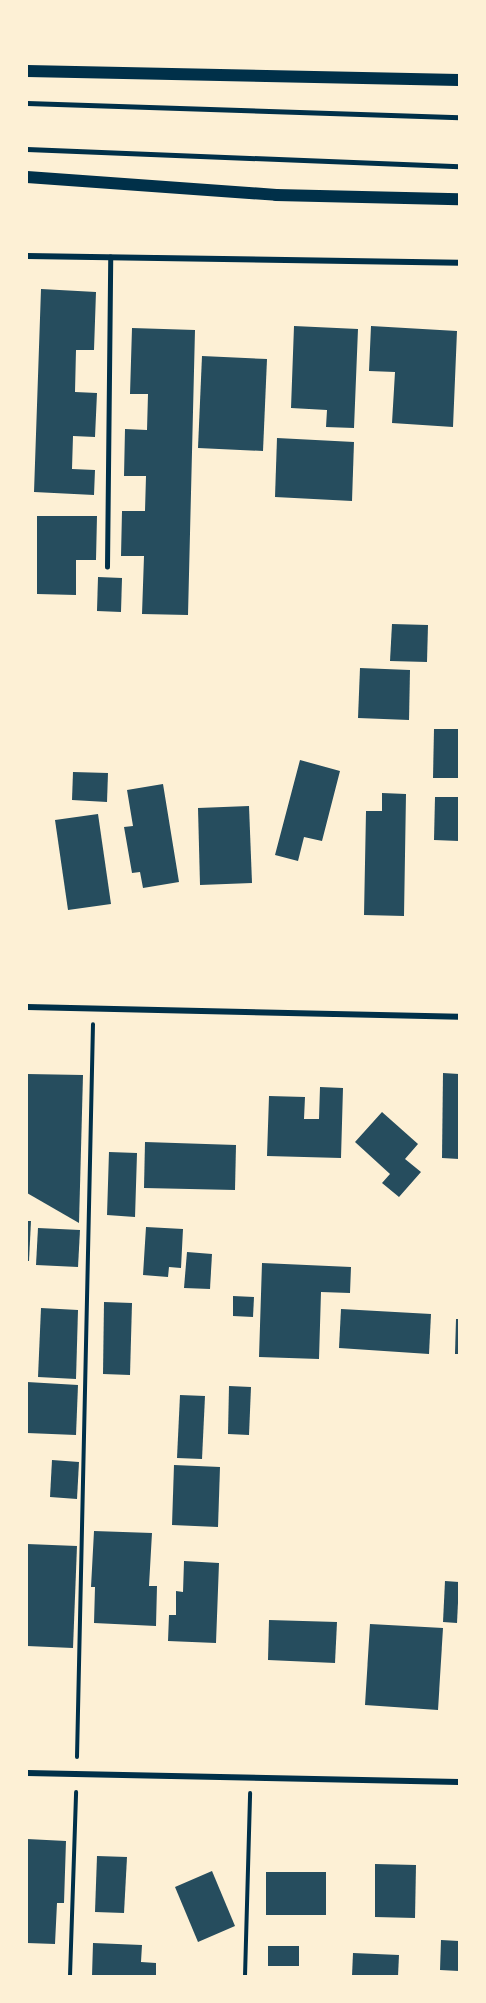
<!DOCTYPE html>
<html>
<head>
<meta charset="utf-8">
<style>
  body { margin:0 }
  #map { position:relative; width:486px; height:2003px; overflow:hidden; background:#fdf0d5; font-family:Lora,serif }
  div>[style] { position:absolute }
  .building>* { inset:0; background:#264d5e }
  .path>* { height:4px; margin:-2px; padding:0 2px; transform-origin:2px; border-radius:2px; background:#003049 }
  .service>* { height:4.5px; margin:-2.25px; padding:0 2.25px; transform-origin:2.25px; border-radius:2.25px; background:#003049 }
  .minor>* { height:6px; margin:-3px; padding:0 3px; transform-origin:3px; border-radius:3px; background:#003049 }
  .secondary>* { height:12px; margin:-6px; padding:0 6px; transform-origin:6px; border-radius:6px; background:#003049 }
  span { translate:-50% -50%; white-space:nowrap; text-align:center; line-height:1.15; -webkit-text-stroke:5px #fdf0d5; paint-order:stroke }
  .frame { position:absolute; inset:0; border:28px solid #fdf0d5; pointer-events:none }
</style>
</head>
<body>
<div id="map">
  <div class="building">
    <div style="clip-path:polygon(41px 289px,96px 292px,94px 350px,76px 350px,75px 392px,97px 393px,95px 437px,73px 436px,72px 469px,95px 470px,94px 495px,34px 492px)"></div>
    <div style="clip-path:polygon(294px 326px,358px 329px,354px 428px,326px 427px,327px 410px,291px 408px)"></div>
    <div style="clip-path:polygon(371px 326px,457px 331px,453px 427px,392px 423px,395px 372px,369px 371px)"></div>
    <div style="clip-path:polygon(132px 328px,195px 330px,188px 615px,142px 614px,144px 556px,121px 556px,122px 511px,145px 511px,146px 476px,124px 476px,125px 429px,147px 430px,148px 394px,130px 394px)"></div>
    <div style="clip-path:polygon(202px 356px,267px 359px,263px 451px,198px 448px)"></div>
    <div style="clip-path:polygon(277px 438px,354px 442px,352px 501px,275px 497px)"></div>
    <div style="clip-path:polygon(37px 516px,97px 516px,96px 560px,76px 560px,76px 595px,37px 594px)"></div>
    <div style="clip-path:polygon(98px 577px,122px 578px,121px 612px,97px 611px)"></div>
    <div style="clip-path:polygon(392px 624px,428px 625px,427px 662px,390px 661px)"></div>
    <div style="clip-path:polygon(360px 668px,410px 670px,409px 720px,358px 718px)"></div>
    <div style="clip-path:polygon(434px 729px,459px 729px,459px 778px,433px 778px)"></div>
    <div style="clip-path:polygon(300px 760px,340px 771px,322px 841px,304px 837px,298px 861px,275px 855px)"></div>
    <div style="clip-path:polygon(73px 772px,108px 773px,107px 802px,72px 800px)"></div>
    <div style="clip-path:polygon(163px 784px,179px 882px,143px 888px,140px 872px,132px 873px,124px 827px,133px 826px,127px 790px)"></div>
    <div style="clip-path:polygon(382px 793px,406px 794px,404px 916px,364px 915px,366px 811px,382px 811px)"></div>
    <div style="clip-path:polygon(435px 797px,459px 797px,459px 841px,434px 840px)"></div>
    <div style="clip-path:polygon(249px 806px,252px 883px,200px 885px,198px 808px)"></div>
    <div style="clip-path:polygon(98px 814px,111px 904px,68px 910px,55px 820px)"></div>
    <div style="clip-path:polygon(443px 1073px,459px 1074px,459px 1159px,442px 1158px)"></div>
    <div style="clip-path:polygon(27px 1074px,83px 1075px,79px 1223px,27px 1193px)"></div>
    <div style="clip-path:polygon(320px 1087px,343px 1088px,341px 1158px,267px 1156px,269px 1096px,305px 1097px,304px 1119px,319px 1119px)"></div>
    <div style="clip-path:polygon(382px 1112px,418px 1144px,405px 1159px,421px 1172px,399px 1197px,382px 1183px,390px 1174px,355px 1142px)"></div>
    <div style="clip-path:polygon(145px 1142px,236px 1145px,235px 1190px,144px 1188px)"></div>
    <div style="clip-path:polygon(109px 1152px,137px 1153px,135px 1217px,107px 1215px)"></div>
    <div style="clip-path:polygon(27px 1221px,31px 1221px,29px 1261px,27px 1261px)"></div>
    <div style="clip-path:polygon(146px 1227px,183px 1229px,181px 1268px,169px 1267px,168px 1277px,143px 1275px)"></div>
    <div style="clip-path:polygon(38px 1228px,80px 1230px,78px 1267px,36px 1265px)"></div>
    <div style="clip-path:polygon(187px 1252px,212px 1254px,210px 1289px,184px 1288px)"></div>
    <div style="clip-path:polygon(262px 1263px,351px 1267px,350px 1293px,321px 1292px,319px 1359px,259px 1357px)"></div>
    <div style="clip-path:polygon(233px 1296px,254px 1297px,253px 1317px,233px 1316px)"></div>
    <div style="clip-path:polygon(104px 1302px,132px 1303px,130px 1375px,103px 1374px)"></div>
    <div style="clip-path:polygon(41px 1308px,78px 1310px,76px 1379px,38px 1377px)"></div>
    <div style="clip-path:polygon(341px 1309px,431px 1314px,429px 1354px,339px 1348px)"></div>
    <div style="clip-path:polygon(456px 1319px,459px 1319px,459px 1354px,455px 1354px)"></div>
    <div style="clip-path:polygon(27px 1382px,78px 1385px,76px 1435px,27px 1433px)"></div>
    <div style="clip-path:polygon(229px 1386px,251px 1387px,249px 1435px,228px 1434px)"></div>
    <div style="clip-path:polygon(180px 1395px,205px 1396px,202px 1459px,177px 1458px)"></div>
    <div style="clip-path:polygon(52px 1460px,79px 1462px,77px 1499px,50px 1497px)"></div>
    <div style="clip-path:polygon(174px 1465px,220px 1467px,218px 1527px,172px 1525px)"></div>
    <div style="clip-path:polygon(94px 1531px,152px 1533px,149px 1586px,157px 1586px,156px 1626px,94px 1623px,95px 1587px,91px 1587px)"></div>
    <div style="clip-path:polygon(27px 1544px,77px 1546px,73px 1648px,27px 1646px)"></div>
    <div style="clip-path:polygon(184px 1561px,219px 1563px,216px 1643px,168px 1641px,169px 1615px,176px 1615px,176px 1591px,183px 1592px)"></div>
    <div style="clip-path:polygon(445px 1581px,459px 1582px,457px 1623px,443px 1622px)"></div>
    <div style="clip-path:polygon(269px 1620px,337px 1622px,335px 1663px,268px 1660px)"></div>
    <div style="clip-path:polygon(370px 1624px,443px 1628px,438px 1710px,365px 1705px)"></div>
    <div style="clip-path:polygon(27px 1839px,66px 1841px,64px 1903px,57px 1903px,55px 1944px,27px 1943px)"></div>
    <div style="clip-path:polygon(97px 1856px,127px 1857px,124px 1913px,95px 1912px)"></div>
    <div style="clip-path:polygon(375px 1864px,416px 1865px,415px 1918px,375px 1917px)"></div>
    <div style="clip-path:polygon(212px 1871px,235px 1926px,198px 1942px,175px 1887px)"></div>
    <div style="clip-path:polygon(266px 1872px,326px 1872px,326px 1915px,266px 1915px)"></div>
    <div style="clip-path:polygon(441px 1940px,459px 1941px,459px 1971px,440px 1970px)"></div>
    <div style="clip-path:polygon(93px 1943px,142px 1945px,141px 1962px,156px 1963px,156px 1976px,92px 1976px)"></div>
    <div style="clip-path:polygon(268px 1946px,299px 1946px,299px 1966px,268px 1966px)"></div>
    <div style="clip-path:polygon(353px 1953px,399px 1955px,398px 1976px,352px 1976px)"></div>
  </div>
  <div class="path">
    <div style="left:77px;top:1757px;width:733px;rotate:-88.75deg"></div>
    <div style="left:70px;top:1976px;width:184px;rotate:-88.1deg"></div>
    <div style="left:245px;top:1976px;width:183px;rotate:-88.4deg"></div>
  </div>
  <div class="service">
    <div style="left:27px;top:103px;width:432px;rotate:1.9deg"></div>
    <div style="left:27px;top:149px;width:432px;rotate:2.3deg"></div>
    <div style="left:107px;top:567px;width:310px;rotate:-89.4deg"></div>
  </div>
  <div class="minor">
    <div style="left:27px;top:256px;width:432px;rotate:0.9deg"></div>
    <div style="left:27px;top:1007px;width:432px;rotate:1.3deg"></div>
    <div style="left:27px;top:1773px;width:432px;rotate:1.2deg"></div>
  </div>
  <div class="secondary">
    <div style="left:27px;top:71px;width:432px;rotate:1.2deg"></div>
    <div style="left:27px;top:177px;width:250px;rotate:4.1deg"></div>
    <div style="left:276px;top:195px;width:183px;rotate:1.3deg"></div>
  </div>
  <div class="frame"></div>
</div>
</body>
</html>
